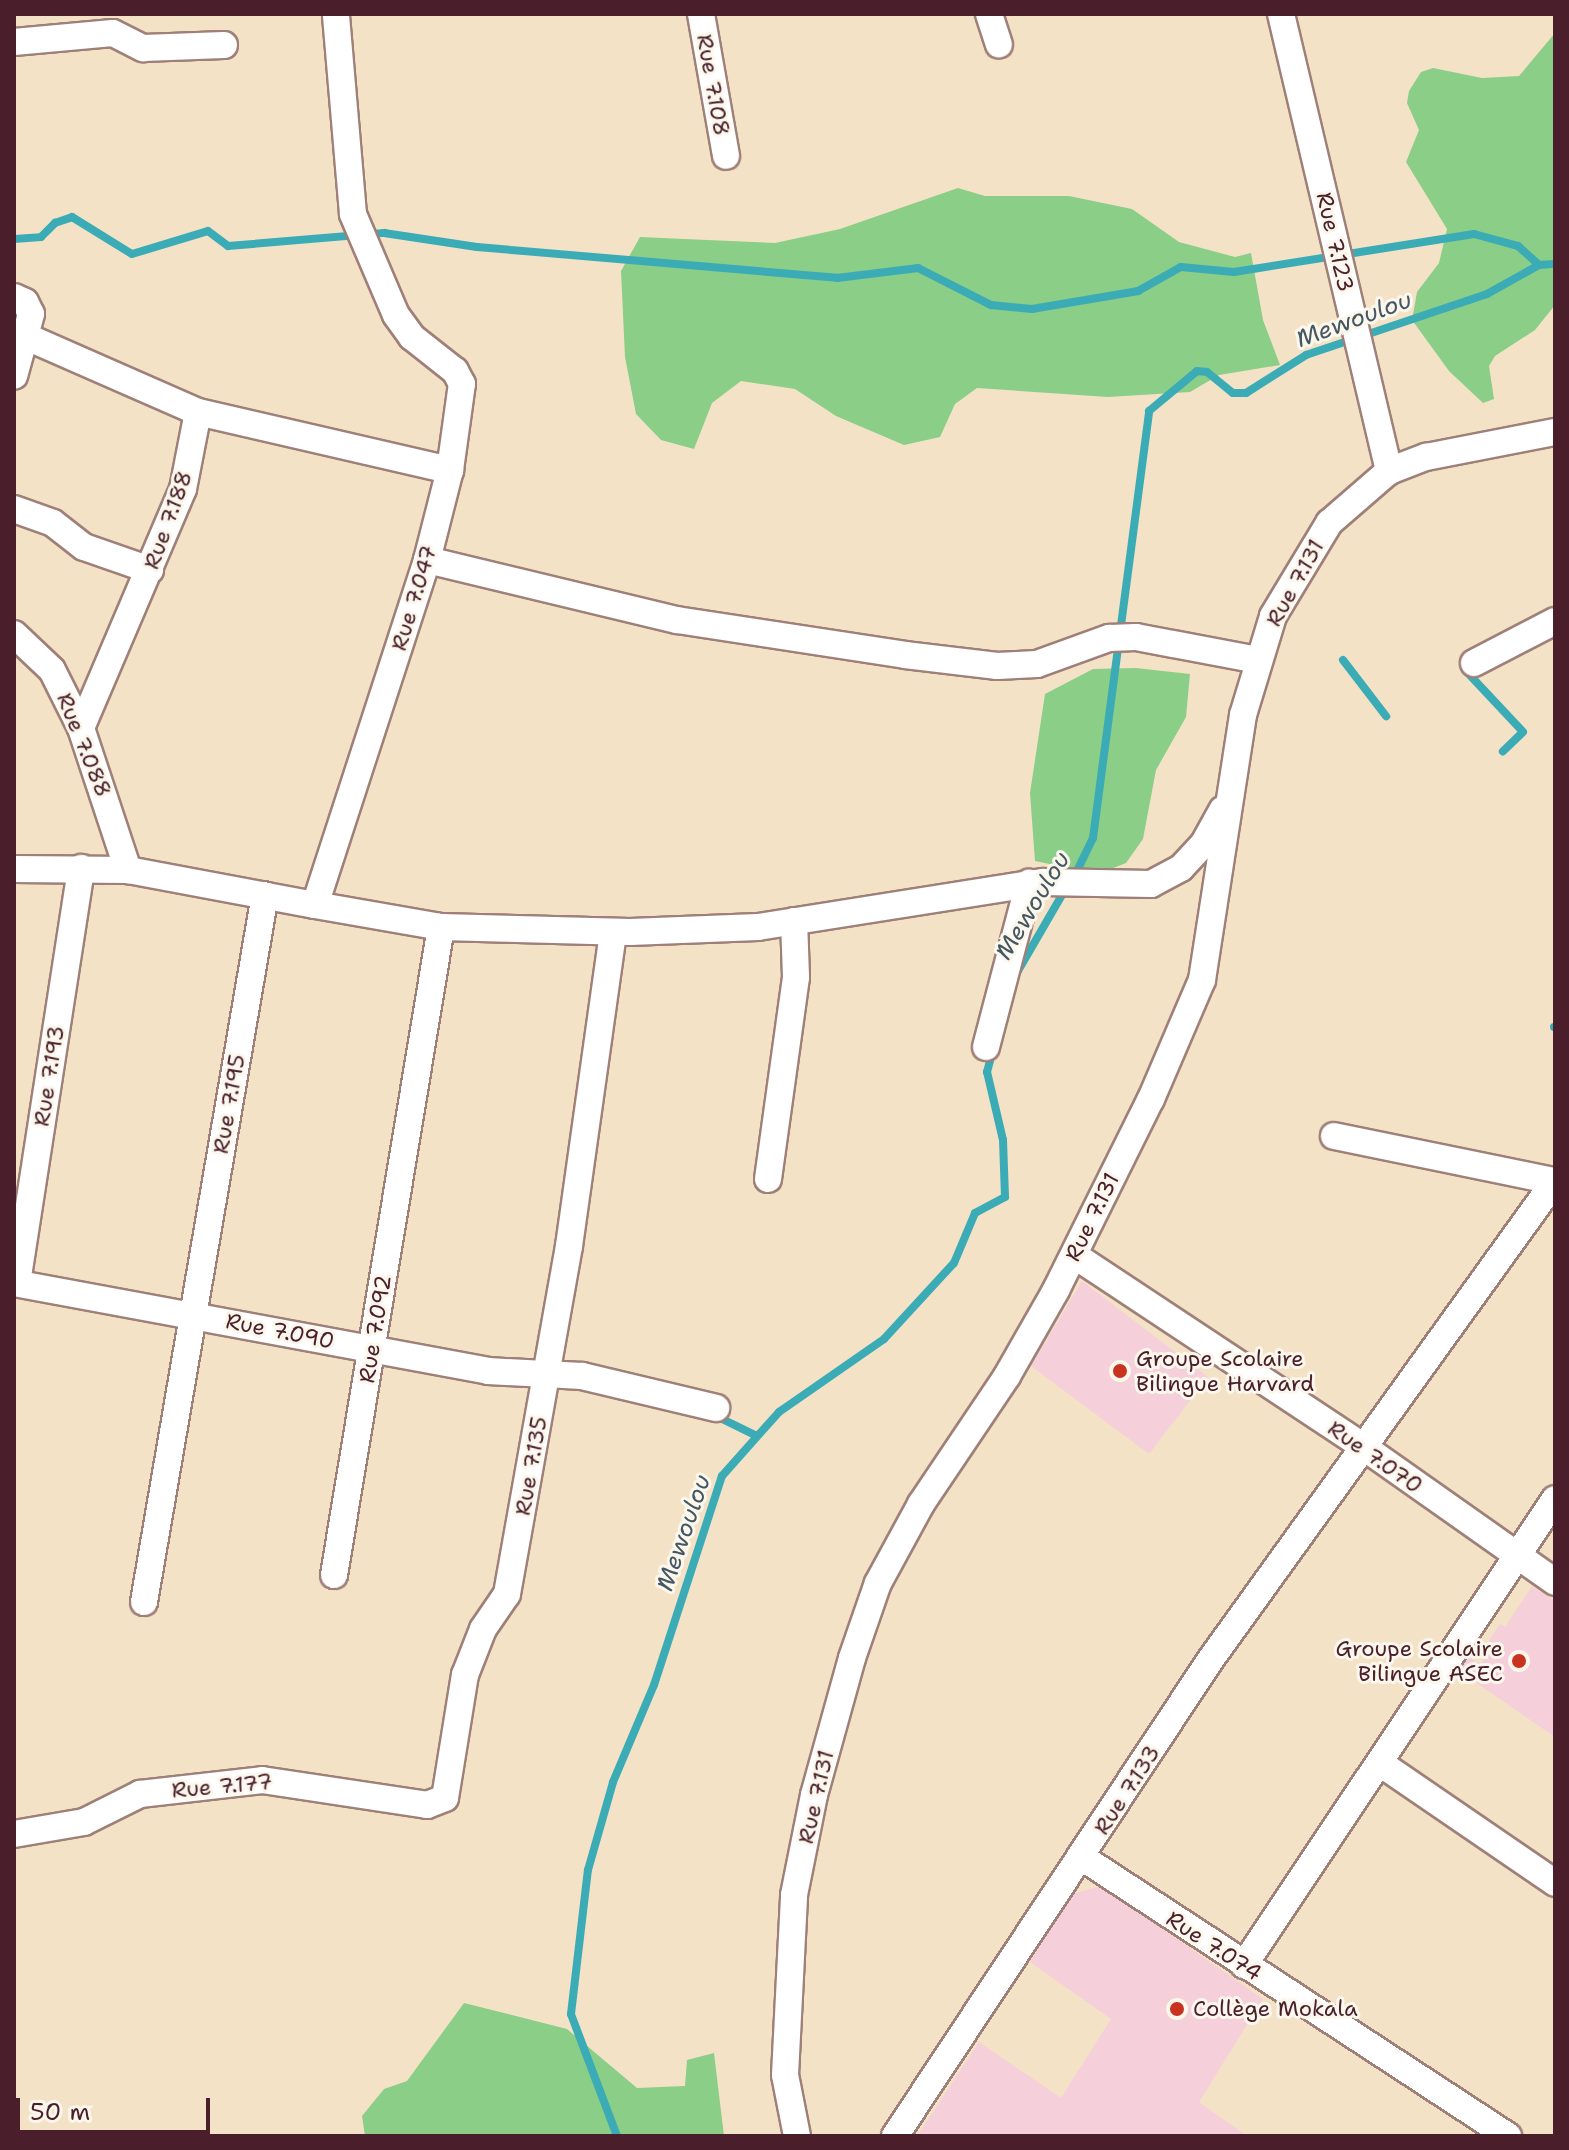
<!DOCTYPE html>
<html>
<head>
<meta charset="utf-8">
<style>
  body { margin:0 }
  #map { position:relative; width:1569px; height:2150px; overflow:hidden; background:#f4e2c7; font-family:"Shantell Sans",sans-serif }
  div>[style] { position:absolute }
  .built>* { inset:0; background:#f5cfda }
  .green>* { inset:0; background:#8bce87 }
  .stream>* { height:8px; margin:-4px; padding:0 4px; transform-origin:4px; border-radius:4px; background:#3bacb6 }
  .roads { filter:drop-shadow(2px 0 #9f8079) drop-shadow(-2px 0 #9f8079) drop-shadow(0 2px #9f8079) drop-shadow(0 -2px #9f8079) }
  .minor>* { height:26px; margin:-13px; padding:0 13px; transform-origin:13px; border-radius:13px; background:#fff }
  .dots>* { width:22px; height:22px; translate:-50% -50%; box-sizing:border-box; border:4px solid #fbf7ec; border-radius:50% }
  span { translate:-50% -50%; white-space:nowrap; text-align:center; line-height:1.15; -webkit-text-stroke:6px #fbf7ec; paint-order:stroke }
  .street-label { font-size:22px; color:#4a1f2b }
  .poi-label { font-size:22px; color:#4a1f2b }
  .left { translate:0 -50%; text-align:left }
  .right { translate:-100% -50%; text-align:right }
  .water-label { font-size:24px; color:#445763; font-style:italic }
  .frame { position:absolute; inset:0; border:16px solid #4a1f2b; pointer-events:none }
  .scale { position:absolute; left:16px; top:2098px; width:194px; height:36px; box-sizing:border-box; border:4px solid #4a1f2b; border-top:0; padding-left:10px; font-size:24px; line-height:28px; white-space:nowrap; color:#4a1f2b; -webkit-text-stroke:6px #fbf7ec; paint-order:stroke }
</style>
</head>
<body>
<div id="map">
  <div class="built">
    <div style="clip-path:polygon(1082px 1281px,1208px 1377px,1149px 1454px,1031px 1366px)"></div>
    <div style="clip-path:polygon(1532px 1586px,1555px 1601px,1555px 1737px,1459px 1671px,1468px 1657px,1481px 1664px,1492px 1646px,1488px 1642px,1500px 1624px,1505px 1627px)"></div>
    <div style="clip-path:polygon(1101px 1886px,1263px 1999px,1199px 2102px,1247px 2136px,917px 2136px,979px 2042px,1061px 2098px,1111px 2019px,1030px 1962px,1072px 1894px)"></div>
  </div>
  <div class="green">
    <div style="clip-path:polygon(1555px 33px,1555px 305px,1535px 330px,1495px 356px,1489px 366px,1494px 399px,1483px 403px,1449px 371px,1412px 320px,1417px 292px,1439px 263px,1447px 229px,1406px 162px,1419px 130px,1407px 103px,1409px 91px,1421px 72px,1433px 68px,1482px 78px,1519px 76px)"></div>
    <div style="clip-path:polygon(958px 188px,985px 196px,1069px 196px,1132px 209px,1179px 242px,1235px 257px,1251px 253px,1263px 320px,1280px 365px,1219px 375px,1190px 392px,1108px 397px,977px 388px,955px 404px,940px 437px,904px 445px,836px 416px,795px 389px,741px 381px,712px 403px,694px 449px,661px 440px,636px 414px,625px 357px,621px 271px,640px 237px,775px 243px,840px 229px)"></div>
    <div style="clip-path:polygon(1136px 668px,1190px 674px,1186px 717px,1156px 770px,1143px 839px,1126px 863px,1098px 874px,1035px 861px,1030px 793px,1045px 694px,1093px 669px)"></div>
    <div style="clip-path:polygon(464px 2003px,567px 2029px,637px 2088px,685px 2086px,687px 2060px,714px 2053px,724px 2136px,365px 2136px,362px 2116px,384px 2089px,407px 2081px)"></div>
  </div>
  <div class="stream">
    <div style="left:14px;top:239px;width:27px;rotate:-4deg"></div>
    <div style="left:41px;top:237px;width:20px;rotate:-45deg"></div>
    <div style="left:55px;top:223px;width:18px;rotate:-19deg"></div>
    <div style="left:72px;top:217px;width:70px;rotate:31.7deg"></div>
    <div style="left:132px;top:254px;width:79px;rotate:-16.8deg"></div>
    <div style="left:208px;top:231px;width:25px;rotate:37deg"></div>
    <div style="left:228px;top:246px;width:157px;rotate:-4.8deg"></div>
    <div style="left:384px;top:233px;width:94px;rotate:8.6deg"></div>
    <div style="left:477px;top:247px;width:361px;rotate:4.9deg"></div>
    <div style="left:837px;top:278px;width:82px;rotate:-7deg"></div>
    <div style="left:918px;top:268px;width:82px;rotate:26.9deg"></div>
    <div style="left:991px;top:305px;width:41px;rotate:5.6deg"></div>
    <div style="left:1032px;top:309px;width:108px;rotate:-9.6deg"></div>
    <div style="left:1138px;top:291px;width:49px;rotate:-29.2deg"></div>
    <div style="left:1181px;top:267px;width:53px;rotate:5.4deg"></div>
    <div style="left:1234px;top:272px;width:243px;rotate:-9deg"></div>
    <div style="left:1474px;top:234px;width:46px;rotate:15.3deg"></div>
    <div style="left:1518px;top:246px;width:28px;rotate:42deg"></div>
    <div style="left:1539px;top:265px;width:16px;rotate:-4deg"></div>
    <div style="left:1343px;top:660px;width:71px;rotate:52.5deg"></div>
    <div style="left:1466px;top:671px;width:83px;rotate:46.9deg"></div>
    <div style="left:1523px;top:732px;width:28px;rotate:136deg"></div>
    <div style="left:1074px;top:877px;width:43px;rotate:-64deg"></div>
    <div style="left:1093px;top:838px;width:431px;rotate:-82.5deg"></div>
    <div style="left:1149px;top:411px;width:62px;rotate:-39.8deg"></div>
    <div style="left:1197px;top:371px;width:10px;rotate:6deg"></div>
    <div style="left:1207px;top:372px;width:33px;rotate:39deg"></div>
    <div style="left:1233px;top:393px;width:13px"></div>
    <div style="left:1246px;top:393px;width:71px;rotate:-32.3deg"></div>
    <div style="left:1306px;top:355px;width:191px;rotate:-18.6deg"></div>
    <div style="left:1487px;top:294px;width:60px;rotate:-29.1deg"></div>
    <div style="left:1015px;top:976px;width:102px;rotate:-59.9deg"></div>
    <div style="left:1554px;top:1027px;width:1px"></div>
    <div style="left:712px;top:1414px;width:48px;rotate:26deg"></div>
    <div style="left:617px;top:2136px;width:130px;rotate:-110.7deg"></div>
    <div style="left:571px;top:2014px;width:145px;rotate:-83.3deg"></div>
    <div style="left:588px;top:1870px;width:91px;rotate:-74.1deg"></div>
    <div style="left:613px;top:1782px;width:105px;rotate:-67.1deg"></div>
    <div style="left:654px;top:1685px;width:220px;rotate:-72deg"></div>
    <div style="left:722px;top:1476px;width:86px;rotate:-48.3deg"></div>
    <div style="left:779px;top:1412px;width:128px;rotate:-34.8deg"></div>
    <div style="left:884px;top:1339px;width:103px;rotate:-47.4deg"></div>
    <div style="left:954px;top:1263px;width:54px;rotate:-67.2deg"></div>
    <div style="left:975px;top:1213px;width:34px;rotate:-28deg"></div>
    <div style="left:1005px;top:1197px;width:57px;rotate:-92deg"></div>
    <div style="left:1003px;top:1140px;width:70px;rotate:-103.2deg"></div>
    <div style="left:987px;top:1072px;width:23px;rotate:-75deg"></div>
  </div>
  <div class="roads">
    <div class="minor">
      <div style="left:701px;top:14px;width:144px;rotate:80deg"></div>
      <div style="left:989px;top:14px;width:32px;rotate:72deg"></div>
      <div style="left:1281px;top:14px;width:470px;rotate:76.7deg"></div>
      <div style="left:14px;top:42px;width:99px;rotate:-5.2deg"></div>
      <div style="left:113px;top:33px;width:34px;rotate:27deg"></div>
      <div style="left:143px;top:48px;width:81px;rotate:-2.1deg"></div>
      <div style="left:14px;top:297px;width:12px;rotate:24deg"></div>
      <div style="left:25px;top:302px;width:13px;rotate:63deg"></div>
      <div style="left:31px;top:314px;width:64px;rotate:105.3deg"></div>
      <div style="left:27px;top:337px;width:187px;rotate:23.7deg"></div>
      <div style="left:14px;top:509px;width:41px;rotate:19.7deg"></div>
      <div style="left:53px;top:523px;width:39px;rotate:38deg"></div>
      <div style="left:84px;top:547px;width:70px;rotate:19.2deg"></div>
      <div style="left:427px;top:560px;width:257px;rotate:13.5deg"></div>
      <div style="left:677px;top:620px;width:231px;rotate:8.7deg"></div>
      <div style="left:905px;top:655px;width:93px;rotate:6.8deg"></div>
      <div style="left:997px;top:666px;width:40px;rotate:-2.9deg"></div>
      <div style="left:1037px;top:664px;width:77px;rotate:-19.9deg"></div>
      <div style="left:1109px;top:638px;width:27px;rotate:-2deg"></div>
      <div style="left:1136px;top:637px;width:124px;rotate:10.7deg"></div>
      <div style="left:14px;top:634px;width:52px;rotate:43.5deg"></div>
      <div style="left:52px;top:670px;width:65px;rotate:63.4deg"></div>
      <div style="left:81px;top:728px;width:150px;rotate:71.7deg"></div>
      <div style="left:1474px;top:663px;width:91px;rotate:-27.4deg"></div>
      <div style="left:81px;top:728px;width:260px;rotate:-66.9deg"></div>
      <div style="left:183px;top:489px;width:78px;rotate:-79deg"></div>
      <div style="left:198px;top:412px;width:259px;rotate:13deg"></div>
      <div style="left:14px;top:869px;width:114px;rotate:0.5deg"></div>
      <div style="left:128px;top:870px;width:190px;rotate:10.6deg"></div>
      <div style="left:315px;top:905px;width:363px;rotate:-72deg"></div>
      <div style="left:427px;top:560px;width:93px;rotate:-75.7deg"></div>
      <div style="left:450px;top:470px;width:87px;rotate:-82.1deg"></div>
      <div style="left:462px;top:384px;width:15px;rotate:-118deg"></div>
      <div style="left:455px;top:371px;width:55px;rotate:-141.7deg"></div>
      <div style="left:412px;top:337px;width:27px;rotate:-126deg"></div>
      <div style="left:396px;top:315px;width:110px;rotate:-113.1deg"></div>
      <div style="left:353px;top:214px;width:201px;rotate:-94.9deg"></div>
      <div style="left:315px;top:905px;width:128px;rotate:9.9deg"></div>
      <div style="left:441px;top:927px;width:189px;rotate:1.5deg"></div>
      <div style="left:630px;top:932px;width:128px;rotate:-2.2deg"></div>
      <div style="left:758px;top:927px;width:289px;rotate:-9deg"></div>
      <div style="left:1043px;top:882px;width:108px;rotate:1.1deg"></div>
      <div style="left:1151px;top:884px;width:34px;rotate:-28deg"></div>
      <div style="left:1181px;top:868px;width:34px;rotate:-47deg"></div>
      <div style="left:1204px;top:843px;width:38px;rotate:-61deg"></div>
      <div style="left:986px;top:1047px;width:170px;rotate:-75.3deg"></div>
      <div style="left:1334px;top:1136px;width:225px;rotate:11.6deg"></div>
      <div style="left:768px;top:1179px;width:204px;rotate:-82.1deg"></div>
      <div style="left:796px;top:977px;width:56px;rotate:-92deg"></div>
      <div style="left:1074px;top:1255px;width:344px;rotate:33.5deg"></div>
      <div style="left:1361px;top:1445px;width:237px;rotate:35.2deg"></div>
      <div style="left:14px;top:1283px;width:482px;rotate:10.5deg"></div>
      <div style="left:488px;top:1371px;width:94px;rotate:3deg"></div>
      <div style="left:582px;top:1376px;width:138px;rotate:13.4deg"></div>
      <div style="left:17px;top:1283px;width:420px;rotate:-81.2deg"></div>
      <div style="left:334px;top:1575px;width:657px;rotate:-80.62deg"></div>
      <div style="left:144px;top:1602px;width:717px;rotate:-80.29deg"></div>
      <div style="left:1380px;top:1763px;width:212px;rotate:34.4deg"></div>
      <div style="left:14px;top:1834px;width:71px;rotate:-9.7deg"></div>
      <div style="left:84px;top:1822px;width:63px;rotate:-26.6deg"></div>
      <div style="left:140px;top:1794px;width:123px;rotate:-6.5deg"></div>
      <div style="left:262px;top:1780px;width:167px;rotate:8.6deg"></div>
      <div style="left:427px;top:1805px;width:19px;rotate:-21deg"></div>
      <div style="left:445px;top:1798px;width:125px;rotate:-80.8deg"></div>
      <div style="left:465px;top:1675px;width:49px;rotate:-68.6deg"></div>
      <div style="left:483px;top:1629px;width:42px;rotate:-55.6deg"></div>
      <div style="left:507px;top:1594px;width:353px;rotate:-79.9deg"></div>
      <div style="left:569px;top:1246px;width:317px;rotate:-82deg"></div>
      <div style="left:1083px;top:1858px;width:508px;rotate:33.19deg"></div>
      <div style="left:1244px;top:1965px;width:560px;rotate:-56.28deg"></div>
      <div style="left:797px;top:2136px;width:62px;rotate:-101.1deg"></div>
      <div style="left:785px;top:2075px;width:180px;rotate:-87.1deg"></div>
      <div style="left:794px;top:1895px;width:102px;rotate:-78.7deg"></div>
      <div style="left:814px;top:1795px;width:142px;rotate:-74.5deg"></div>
      <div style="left:852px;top:1658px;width:79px;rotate:-70.9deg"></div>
      <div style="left:878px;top:1583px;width:90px;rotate:-61.4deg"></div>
      <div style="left:921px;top:1504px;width:154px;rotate:-56.1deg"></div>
      <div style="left:1007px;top:1376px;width:99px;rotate:-60.3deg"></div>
      <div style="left:1056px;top:1290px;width:213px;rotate:-63.6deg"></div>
      <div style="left:1151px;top:1099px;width:129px;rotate:-66.8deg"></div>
      <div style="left:1202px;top:980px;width:268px;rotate:-81.2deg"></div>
      <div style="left:1243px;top:715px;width:103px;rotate:-73.1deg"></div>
      <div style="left:1273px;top:616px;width:109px;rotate:-58.9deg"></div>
      <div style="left:1329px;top:523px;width:79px;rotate:-40.9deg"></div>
      <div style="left:1389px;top:471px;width:40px;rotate:-21deg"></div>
      <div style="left:1426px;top:457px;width:131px;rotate:-11deg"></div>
      <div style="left:895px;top:2136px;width:572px;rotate:-56.48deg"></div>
      <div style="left:1211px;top:1659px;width:589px;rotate:-54.26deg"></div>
    </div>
  </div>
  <div class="dots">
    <div style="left:1120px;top:1371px;background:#c8321e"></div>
    <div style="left:1519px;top:1661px;background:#c8321e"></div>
    <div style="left:1177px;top:2009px;background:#c8321e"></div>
  </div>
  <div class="street-label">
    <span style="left:713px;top:85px;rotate:80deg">Rue 7.108</span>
    <span style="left:1335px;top:242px;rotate:77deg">Rue 7.123</span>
    <span style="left:168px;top:520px;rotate:-70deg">Rue 7.188</span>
    <span style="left:1295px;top:583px;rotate:-61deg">Rue 7.131</span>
    <span style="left:414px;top:598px;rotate:-73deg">Rue 7.047</span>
    <span style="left:84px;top:745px;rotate:68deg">Rue 7.088</span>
    <span style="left:49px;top:1076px;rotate:-81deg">Rue 7.193</span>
    <span style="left:229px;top:1104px;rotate:-80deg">Rue 7.195</span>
    <span style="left:1092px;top:1217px;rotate:-64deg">Rue 7.131</span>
    <span style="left:375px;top:1329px;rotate:-81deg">Rue 7.092</span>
    <span style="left:280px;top:1331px;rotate:11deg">Rue 7.090</span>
    <span style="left:1375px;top:1457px;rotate:35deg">Rue 7.070</span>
    <span style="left:531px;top:1466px;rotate:-80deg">Rue 7.135</span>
    <span style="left:222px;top:1786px;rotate:-5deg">Rue 7.177</span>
    <span style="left:1127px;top:1790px;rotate:-57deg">Rue 7.133</span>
    <span style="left:816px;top:1797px;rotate:-77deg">Rue 7.131</span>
    <span style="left:1214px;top:1946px;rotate:33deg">Rue 7.074</span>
  </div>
  <div class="poi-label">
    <span class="left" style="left:1136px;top:1371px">Groupe Scolaire<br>Bilingue Harvard</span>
    <span class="right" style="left:1503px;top:1661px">Groupe Scolaire<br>Bilingue ASEC</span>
    <span class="left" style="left:1193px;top:2009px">Collège Mokala</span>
  </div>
  <div class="water-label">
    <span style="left:1354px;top:320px;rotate:-20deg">Mewoulou</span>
    <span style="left:1033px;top:906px;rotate:-59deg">Mewoulou</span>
    <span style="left:684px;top:1533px;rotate:-71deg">Mewoulou</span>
  </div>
  <div class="frame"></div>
  <div class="scale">50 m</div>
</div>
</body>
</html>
